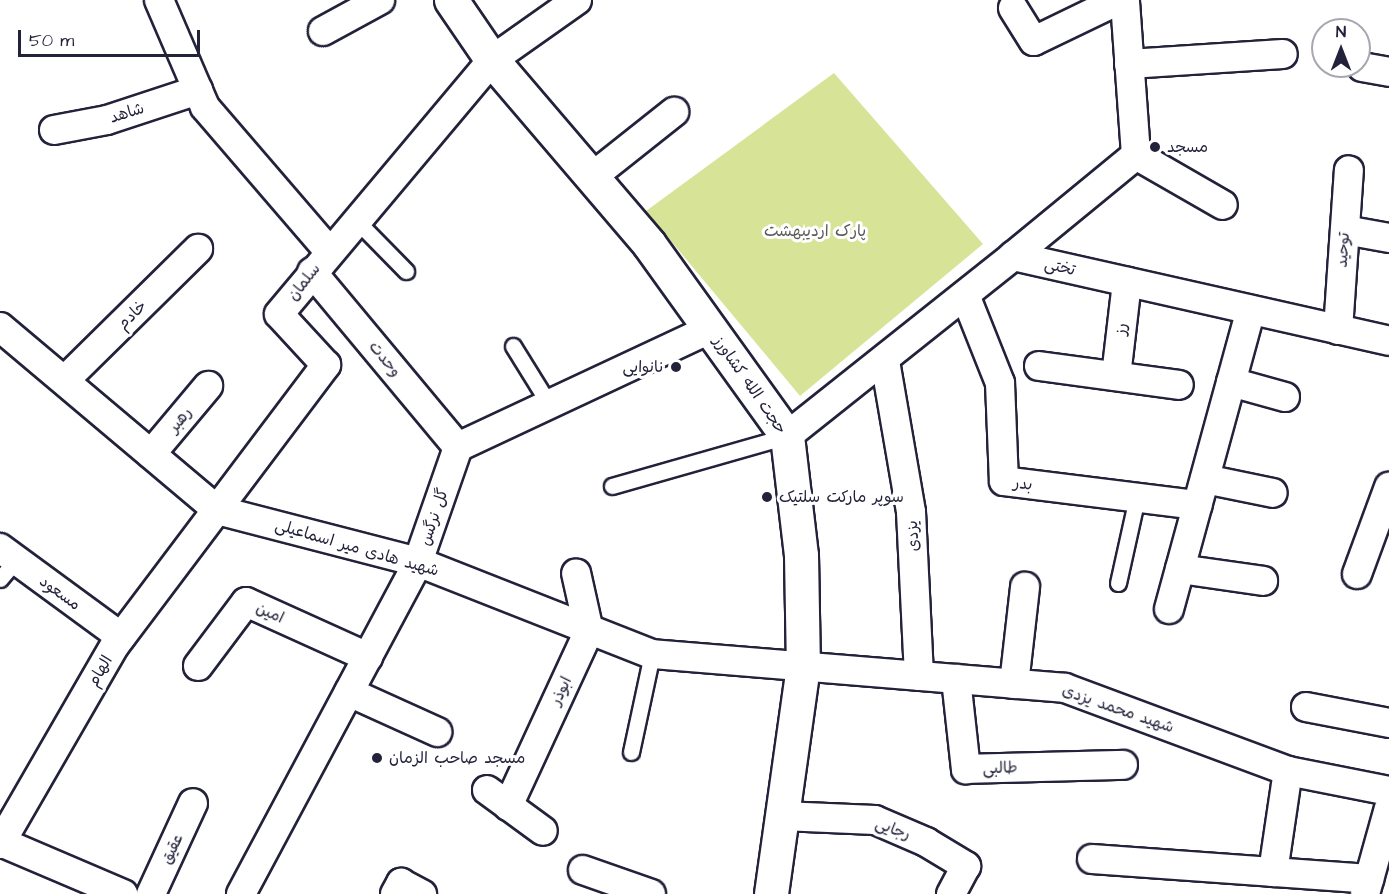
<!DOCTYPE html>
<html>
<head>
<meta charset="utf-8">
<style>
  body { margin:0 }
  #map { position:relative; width:1389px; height:894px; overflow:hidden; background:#fff; font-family:"Architects Daughter","Playpen Sans Arabic",sans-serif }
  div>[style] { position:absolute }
  .green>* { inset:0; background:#d7e497 }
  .roads { filter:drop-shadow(2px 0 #22223b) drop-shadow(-2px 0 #22223b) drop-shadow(0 2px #22223b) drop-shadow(0 -2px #22223b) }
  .lane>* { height:15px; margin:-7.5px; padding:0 7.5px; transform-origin:7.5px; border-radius:7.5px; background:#fff }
  .street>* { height:28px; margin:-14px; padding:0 14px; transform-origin:14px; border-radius:14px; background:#fff }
  .secondary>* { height:33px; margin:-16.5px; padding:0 16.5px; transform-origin:16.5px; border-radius:16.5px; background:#fff }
  .dots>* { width:16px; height:16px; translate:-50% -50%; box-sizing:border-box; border:3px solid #fff; border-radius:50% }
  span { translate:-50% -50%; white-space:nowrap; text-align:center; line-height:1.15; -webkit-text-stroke:6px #fff; paint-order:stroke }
  .street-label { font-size:16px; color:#22223b }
  .poi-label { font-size:16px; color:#22223b }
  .left { translate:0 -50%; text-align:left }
  .right { translate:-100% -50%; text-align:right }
  .park-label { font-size:16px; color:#585c57 }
  .north { position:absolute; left:1311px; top:18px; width:60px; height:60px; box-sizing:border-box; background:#fff; border:2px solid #a7a7b1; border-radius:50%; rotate:0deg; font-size:16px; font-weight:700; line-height:24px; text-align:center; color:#22223b }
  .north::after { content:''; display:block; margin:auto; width:21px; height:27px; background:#22223b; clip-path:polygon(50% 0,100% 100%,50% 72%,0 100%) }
  .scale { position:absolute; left:18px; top:30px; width:182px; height:27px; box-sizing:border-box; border:3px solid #22223b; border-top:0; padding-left:8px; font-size:18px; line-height:21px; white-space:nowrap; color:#22223b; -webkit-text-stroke:4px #fff; paint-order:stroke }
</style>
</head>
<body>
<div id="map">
  <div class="green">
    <div style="clip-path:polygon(834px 73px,983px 244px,800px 396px,646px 211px)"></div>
  </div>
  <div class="roads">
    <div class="lane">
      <div style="left:355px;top:219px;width:73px;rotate:45.6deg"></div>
      <div style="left:513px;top:346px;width:68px;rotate:58.2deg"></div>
      <div style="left:612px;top:486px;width:182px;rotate:-15.9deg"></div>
      <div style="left:0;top:579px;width:25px;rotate:-50deg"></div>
      <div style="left:1118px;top:583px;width:88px;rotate:-77.5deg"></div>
      <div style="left:631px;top:752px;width:100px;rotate:-77.9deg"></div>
    </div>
    <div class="street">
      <div style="left:159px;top:0;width:116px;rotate:66.7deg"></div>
      <div style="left:205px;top:107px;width:190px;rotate:49.3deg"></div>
      <div style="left:1013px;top:8px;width:39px;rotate:58deg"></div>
      <div style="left:1034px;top:41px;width:94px;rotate:-25.8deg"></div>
      <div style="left:323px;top:31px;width:65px;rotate:-28.5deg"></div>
      <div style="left:1129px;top:64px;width:154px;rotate:-3.7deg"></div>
      <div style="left:1362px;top:67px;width:27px;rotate:10deg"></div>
      <div style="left:54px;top:130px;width:54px;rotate:-10.7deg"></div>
      <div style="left:107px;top:120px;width:96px;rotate:-18.2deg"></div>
      <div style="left:1136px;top:155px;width:100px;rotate:29.9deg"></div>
      <div style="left:592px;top:177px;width:105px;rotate:-38.4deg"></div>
      <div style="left:1345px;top:230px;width:45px;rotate:10.3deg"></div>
      <div style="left:1013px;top:256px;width:159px;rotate:-39.4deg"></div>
      <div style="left:1136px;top:155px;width:155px;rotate:-94.1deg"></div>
      <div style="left:312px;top:272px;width:228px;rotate:50.2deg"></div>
      <div style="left:965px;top:295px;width:95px;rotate:68.3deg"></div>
      <div style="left:1000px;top:383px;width:98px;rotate:87.7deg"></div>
      <div style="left:1004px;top:481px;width:195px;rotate:7.1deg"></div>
      <div style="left:0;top:327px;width:284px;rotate:40.1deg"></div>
      <div style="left:217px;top:510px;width:208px;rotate:14.5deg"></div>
      <div style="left:418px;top:562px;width:251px;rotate:21.5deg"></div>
      <div style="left:652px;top:654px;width:414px;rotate:4.7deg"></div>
      <div style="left:1065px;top:688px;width:238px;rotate:20.4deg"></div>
      <div style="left:1288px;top:771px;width:103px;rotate:11.2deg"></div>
      <div style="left:1338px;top:330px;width:160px;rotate:-86.1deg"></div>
      <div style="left:885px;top:361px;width:153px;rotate:80.2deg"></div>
      <div style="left:911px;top:512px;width:164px;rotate:87.2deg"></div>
      <div style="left:1039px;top:366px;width:141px;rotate:7.7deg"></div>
      <div style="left:1116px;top:376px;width:95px;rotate:-83.3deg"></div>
      <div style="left:65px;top:380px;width:187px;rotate:-44.6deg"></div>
      <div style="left:1231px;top:382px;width:56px;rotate:15.5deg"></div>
      <div style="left:787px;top:436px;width:289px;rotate:-38.5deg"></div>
      <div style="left:1013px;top:256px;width:385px;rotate:12.7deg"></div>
      <div style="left:151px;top:454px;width:89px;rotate:-50deg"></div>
      <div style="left:1205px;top:479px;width:69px;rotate:11.6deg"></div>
      <div style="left:0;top:548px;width:150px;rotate:36.3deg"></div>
      <div style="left:1180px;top:569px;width:84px;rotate:8.2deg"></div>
      <div style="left:1357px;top:574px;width:93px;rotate:-69.8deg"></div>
      <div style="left:1169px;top:609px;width:310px;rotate:-74.7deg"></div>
      <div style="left:198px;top:666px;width:80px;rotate:-53.1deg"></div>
      <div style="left:246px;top:602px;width:134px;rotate:24.3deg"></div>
      <div style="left:956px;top:679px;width:91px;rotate:83.7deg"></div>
      <div style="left:966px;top:769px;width:157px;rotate:-1.5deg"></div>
      <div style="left:1014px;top:684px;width:98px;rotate:-83.5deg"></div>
      <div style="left:349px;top:692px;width:97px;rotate:24.4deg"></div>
      <div style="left:1306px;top:707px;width:85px;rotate:10.9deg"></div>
      <div style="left:487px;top:790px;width:69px;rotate:36.2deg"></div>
      <div style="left:508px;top:806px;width:193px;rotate:-65.2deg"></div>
      <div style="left:589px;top:631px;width:59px;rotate:-102.6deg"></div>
      <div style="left:782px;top:816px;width:93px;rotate:2.5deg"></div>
      <div style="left:875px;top:820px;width:56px;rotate:23.3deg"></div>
      <div style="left:926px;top:842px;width:47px;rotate:31deg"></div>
      <div style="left:966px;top:866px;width:32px;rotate:118deg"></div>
      <div style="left:1px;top:842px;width:133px;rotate:23.1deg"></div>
      <div style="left:0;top:844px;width:230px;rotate:-60deg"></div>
      <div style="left:115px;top:645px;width:351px;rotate:-53deg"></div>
      <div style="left:326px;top:365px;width:69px;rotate:-132.7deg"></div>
      <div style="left:279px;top:314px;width:331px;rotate:-50deg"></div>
      <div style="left:492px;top:60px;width:104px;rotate:-35.2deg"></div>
      <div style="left:1092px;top:859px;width:278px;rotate:4.1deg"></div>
      <div style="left:583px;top:870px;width:72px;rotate:19.4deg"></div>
      <div style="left:1273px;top:872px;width:102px;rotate:-81.6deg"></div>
      <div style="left:151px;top:894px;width:100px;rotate:-65.2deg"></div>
      <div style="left:241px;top:894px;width:376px;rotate:-61.9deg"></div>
      <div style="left:418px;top:562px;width:122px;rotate:-70.8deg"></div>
      <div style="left:458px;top:447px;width:278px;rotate:-25.1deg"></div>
      <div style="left:395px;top:894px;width:13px;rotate:-61deg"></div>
      <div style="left:401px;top:883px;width:24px;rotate:28deg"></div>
      <div style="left:1365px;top:894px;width:89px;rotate:-74.4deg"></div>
    </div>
    <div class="secondary">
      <div style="left:451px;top:0;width:73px;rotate:55.7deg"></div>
      <div style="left:492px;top:60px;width:242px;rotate:49.5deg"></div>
      <div style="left:649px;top:244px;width:236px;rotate:54.3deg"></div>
      <div style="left:787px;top:436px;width:120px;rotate:83.3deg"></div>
      <div style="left:801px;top:555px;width:111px;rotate:89deg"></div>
      <div style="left:803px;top:666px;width:230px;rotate:98deg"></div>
    </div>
  </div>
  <div class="dots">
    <div style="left:1155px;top:147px;background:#22223b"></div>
    <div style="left:676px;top:367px;background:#22223b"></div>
    <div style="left:767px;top:497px;background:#22223b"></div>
    <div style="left:377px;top:758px;background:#22223b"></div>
  </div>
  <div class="street-label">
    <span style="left:127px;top:113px;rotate:-17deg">شاهد</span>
    <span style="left:1343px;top:250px;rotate:-86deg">توحید</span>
    <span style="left:1060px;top:267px;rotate:13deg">تختی</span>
    <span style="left:304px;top:282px;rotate:-52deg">سلمان</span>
    <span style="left:132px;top:315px;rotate:-44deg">خادم</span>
    <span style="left:1121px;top:329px;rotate:-84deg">رز</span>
    <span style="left:385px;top:359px;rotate:50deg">وحدت</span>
    <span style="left:750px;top:385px;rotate:55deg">حجت الله کشاورز</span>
    <span style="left:180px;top:420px;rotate:-50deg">رهبر</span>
    <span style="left:1023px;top:484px;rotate:7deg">بدر</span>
    <span style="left:434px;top:517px;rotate:-71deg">گل نرگس</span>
    <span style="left:913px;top:536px;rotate:-93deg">یزدی</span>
    <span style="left:357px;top:548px;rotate:16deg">شهید هادی میر اسماعیلی</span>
    <span style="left:60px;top:593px;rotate:36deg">مسعود</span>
    <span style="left:270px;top:613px;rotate:24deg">امین</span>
    <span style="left:100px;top:671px;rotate:-60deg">الهام</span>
    <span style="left:561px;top:691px;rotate:-65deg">ابوذر</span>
    <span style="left:1118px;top:709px;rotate:19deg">شهید محمد یزدی</span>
    <span style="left:1000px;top:768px;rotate:-2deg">طالبی</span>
    <span style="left:893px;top:829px;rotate:21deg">رجایی</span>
    <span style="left:172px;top:849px;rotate:-65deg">عقیق</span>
  </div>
  <div class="poi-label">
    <span class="left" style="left:1167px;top:147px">مسجد</span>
    <span class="right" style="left:664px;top:367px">نانوایی</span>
    <span class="left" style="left:779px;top:497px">سوپر مارکت سلتیک</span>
    <span class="left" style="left:389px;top:758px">مسجد صاحب الزمان</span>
  </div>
  <div class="park-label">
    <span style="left:815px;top:231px">پارک اردیبهشت</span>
  </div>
  <div class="north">N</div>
  <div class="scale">50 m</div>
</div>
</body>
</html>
